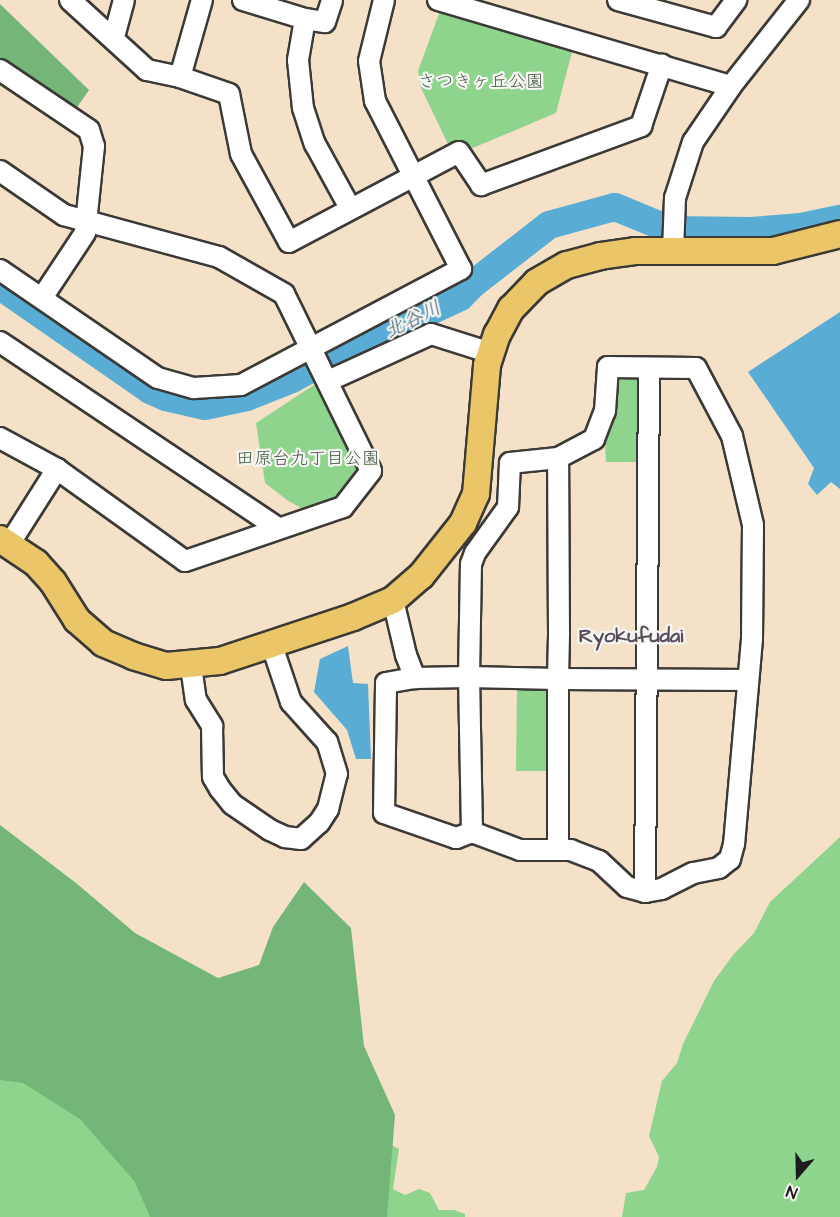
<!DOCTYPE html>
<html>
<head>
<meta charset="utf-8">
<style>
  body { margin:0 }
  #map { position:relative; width:840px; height:1217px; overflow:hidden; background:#f4e1c8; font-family:"Architects Daughter","Klee One",sans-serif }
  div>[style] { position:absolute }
  .green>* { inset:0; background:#8fd48d }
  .forest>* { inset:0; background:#73b678 }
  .water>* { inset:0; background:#59add5 }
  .river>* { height:28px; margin:-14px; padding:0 14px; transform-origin:14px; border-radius:14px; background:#59add5 }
  .roads { filter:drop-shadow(2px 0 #3c3a36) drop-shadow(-2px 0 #3c3a36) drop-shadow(0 2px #3c3a36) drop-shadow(0 -2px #3c3a36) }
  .minor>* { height:20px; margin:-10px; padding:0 10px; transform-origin:10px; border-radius:10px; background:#fff }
  .major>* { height:26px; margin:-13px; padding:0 13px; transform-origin:13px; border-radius:13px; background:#eac669 }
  span { translate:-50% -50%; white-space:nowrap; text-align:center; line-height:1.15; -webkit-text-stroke:4.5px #f6f6f2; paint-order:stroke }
  .park-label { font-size:18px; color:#445c44 }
  .water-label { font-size:20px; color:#375d6f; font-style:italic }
  .neighbourhood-label { font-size:20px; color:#5a4b5b; font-weight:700 }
  .north { position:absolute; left:768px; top:1145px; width:60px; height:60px; -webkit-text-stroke:4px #f6f6f2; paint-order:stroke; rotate:200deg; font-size:16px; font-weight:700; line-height:24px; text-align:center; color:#1c1c1c }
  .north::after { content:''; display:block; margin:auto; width:21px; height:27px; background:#1c1c1c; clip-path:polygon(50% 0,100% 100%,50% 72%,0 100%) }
</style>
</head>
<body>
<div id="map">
  <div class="green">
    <div style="clip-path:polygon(440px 11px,573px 48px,556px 113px,468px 150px,464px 141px,448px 144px,421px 88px,418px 71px)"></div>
    <div style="clip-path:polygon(623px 374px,631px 375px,642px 384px,640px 462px,606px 462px,605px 442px,613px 419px,617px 380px)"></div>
    <div style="clip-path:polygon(320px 381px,362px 471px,339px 502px,306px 511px,287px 500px,265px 483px,256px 423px)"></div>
    <div style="clip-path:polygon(517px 689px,550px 689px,550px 771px,516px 771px)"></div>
    <div style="clip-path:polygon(840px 837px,840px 1217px,622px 1217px,626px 1193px,644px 1190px,657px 1167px,659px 1157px,649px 1136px,662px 1081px,677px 1063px,683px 1044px,714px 981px,733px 955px,754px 933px,770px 902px)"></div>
    <div style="clip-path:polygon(0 949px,399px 1149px,393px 1189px,405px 1195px,419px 1189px,430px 1193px,439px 1210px,454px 1210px,465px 1214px,465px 1217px,0 1217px)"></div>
  </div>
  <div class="forest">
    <div style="clip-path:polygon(0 4px,89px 90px,73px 113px,0 61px)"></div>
    <div style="clip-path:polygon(0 825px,76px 883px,135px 933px,218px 978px,259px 965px,273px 927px,304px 882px,351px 928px,364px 1046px,395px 1115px,387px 1217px,150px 1217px,135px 1182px,80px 1119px,23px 1083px,0 1080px)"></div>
  </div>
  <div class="water">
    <div style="clip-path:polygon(840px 312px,840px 489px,831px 482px,817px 495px,808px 484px,814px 468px,748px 372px)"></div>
    <div style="clip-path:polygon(348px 646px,353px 683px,368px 684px,371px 759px,356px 759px,347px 730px,314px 692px,320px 659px)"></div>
  </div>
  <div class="river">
    <div style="left:0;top:286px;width:183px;rotate:34.7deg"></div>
    <div style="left:150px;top:390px;width:17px;rotate:24deg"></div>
    <div style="left:166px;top:397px;width:40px;rotate:13deg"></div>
    <div style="left:205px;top:406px;width:43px;rotate:-12.1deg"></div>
    <div style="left:247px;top:397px;width:48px;rotate:-21.8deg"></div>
    <div style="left:292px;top:379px;width:52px;rotate:-28.5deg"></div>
    <div style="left:338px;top:354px;width:135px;rotate:-25deg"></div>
    <div style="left:460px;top:297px;width:18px;rotate:-45deg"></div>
    <div style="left:473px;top:284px;width:96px;rotate:-37.8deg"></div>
    <div style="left:549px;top:225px;width:68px;rotate:-15.3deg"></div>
    <div style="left:615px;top:207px;width:61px;rotate:22.3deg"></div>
    <div style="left:671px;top:230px;width:80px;rotate:0.7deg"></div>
    <div style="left:751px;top:231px;width:50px;rotate:-4.6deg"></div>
    <div style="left:801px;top:227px;width:40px;rotate:-12deg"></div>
  </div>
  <div class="roads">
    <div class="minor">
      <div style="left:70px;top:0;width:104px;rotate:42.3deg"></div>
      <div style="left:147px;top:70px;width:34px;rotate:12deg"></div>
      <div style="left:180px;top:77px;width:52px;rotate:19.1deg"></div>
      <div style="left:229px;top:94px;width:61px;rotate:78.7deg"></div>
      <div style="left:241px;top:154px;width:100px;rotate:61.4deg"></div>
      <div style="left:289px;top:242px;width:192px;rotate:-27.9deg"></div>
      <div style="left:459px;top:152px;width:40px;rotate:56deg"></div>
      <div style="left:481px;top:185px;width:171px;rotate:-20.2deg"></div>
      <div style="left:641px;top:126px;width:65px;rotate:-71.3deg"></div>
      <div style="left:243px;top:0;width:65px;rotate:17deg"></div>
      <div style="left:305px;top:19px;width:20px;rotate:9deg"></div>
      <div style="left:325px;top:22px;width:23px;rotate:-72deg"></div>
      <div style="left:438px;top:0;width:305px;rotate:16.4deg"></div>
      <div style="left:618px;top:0;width:102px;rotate:15.4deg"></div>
      <div style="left:716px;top:27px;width:34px;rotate:-53deg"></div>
      <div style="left:305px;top:19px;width:42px;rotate:99.7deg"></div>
      <div style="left:298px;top:60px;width:48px;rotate:84.1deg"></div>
      <div style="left:303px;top:108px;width:38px;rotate:72deg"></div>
      <div style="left:315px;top:144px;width:73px;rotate:61.3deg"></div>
      <div style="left:114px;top:37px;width:38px;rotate:-75deg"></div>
      <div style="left:0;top:70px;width:107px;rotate:34deg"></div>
      <div style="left:89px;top:130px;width:17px;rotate:73deg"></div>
      <div style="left:94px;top:146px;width:87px;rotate:95.9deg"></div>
      <div style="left:85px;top:233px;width:78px;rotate:123.5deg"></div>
      <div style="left:180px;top:77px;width:80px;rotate:-74.1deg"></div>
      <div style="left:0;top:171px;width:78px;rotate:34.5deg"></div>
      <div style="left:64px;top:215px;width:161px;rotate:15.2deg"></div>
      <div style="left:219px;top:257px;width:75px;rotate:29.6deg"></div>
      <div style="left:284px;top:294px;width:197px;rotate:63.8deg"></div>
      <div style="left:371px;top:471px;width:46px;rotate:127.9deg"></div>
      <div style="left:343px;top:507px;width:167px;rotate:161.1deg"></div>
      <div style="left:185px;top:561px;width:158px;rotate:-144.3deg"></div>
      <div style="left:57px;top:469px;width:65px;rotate:-151.5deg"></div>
      <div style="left:673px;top:252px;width:54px;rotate:-87.9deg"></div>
      <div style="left:675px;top:198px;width:59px;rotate:-72.2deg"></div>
      <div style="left:693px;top:142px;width:68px;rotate:-55.8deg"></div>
      <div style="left:731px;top:86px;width:110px;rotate:-51.7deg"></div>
      <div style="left:0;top:270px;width:191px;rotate:34.4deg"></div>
      <div style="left:158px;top:378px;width:37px;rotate:16deg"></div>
      <div style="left:194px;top:388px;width:47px;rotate:-3.7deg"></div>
      <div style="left:241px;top:385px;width:249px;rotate:-27.8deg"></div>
      <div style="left:461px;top:269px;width:189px;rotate:-117.1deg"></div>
      <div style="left:375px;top:101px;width:40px;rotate:-98.5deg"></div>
      <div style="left:369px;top:61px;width:63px;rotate:-76.2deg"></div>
      <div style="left:0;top:342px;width:334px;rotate:33.8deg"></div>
      <div style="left:328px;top:381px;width:113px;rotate:-24.5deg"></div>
      <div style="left:431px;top:334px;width:63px;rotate:17.6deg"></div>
      <div style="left:10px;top:543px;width:88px;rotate:-57.6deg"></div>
      <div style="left:393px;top:600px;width:57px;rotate:76.7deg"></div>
      <div style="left:406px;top:655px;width:25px;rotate:69deg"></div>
      <div style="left:191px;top:666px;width:34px;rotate:82deg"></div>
      <div style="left:196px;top:700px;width:31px;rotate:58deg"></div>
      <div style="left:212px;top:726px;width:51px;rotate:88.9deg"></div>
      <div style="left:213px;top:777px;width:14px;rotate:60deg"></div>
      <div style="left:220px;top:789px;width:19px;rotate:51deg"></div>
      <div style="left:232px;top:804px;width:46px;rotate:34.4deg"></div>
      <div style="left:270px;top:830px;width:17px;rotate:25deg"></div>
      <div style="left:285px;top:837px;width:16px;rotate:7deg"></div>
      <div style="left:301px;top:839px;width:24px;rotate:-42deg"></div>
      <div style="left:319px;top:823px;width:17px;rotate:-57deg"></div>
      <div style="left:328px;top:809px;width:36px;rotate:-76deg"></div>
      <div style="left:337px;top:774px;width:34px;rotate:-107deg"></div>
      <div style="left:327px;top:742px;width:54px;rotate:-132deg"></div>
      <div style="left:291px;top:702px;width:62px;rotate:-108.7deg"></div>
      <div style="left:472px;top:832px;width:155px;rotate:-91.1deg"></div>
      <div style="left:469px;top:677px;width:113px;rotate:-89deg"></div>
      <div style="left:471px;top:564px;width:12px;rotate:-70deg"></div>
      <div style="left:475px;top:553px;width:57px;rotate:-54.3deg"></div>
      <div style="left:508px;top:507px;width:44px;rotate:-87.4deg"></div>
      <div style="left:510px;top:463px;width:48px;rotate:-5.9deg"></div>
      <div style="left:558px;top:848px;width:169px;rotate:-90deg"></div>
      <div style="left:558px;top:679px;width:45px;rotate:-88.7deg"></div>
      <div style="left:559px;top:634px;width:176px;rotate:-90.3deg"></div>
      <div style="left:558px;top:458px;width:41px;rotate:-27.8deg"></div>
      <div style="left:594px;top:439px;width:30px;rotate:-69deg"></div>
      <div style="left:605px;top:411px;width:44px;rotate:-86.1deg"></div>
      <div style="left:608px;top:367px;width:88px;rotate:0.7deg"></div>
      <div style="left:696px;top:368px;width:77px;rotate:62.1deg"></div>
      <div style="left:732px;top:436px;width:91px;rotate:76.7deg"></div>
      <div style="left:753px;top:525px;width:114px;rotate:90.5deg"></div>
      <div style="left:752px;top:639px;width:206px;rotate:95deg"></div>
      <div style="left:734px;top:844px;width:16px;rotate:105deg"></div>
      <div style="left:730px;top:859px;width:14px;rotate:141deg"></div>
      <div style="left:719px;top:868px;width:26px;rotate:169deg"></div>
      <div style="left:693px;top:873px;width:35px;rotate:153deg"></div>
      <div style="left:662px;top:889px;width:17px;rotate:170deg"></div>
      <div style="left:645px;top:892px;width:19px;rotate:-164deg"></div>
      <div style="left:627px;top:887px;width:38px;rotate:-137deg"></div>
      <div style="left:599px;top:861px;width:30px;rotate:-159deg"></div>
      <div style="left:571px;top:850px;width:51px;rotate:180deg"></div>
      <div style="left:520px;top:850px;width:51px;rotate:-159.4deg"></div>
      <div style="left:472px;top:832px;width:17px;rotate:159deg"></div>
      <div style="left:456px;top:838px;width:76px;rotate:-160.9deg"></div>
      <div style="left:384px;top:813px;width:130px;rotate:-89.1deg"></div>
      <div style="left:386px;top:683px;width:29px;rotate:-10deg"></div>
      <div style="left:415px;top:678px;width:54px;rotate:-1.1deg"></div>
      <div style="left:469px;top:677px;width:89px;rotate:1.3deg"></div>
      <div style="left:558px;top:679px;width:190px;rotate:0.3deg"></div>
      <div style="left:645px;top:892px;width:524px;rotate:-89.56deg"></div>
    </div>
    <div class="major">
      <div style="left:0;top:539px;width:43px;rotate:33.7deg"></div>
      <div style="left:36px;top:563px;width:25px;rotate:48deg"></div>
      <div style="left:53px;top:582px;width:45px;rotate:57.7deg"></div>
      <div style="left:77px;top:620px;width:35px;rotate:41deg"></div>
      <div style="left:103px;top:643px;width:33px;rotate:23deg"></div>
      <div style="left:133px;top:656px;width:34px;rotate:17deg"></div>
      <div style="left:166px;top:666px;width:54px;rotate:-5.3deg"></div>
      <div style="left:220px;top:661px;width:140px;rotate:-18.3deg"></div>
      <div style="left:353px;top:617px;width:43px;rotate:-23deg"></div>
      <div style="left:393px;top:600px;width:37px;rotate:-41deg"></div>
      <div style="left:421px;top:576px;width:68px;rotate:-51.6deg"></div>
      <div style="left:463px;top:523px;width:32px;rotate:-66deg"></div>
      <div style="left:476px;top:494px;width:129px;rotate:-85.1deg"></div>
      <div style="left:487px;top:365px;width:32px;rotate:-72deg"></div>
      <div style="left:497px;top:335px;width:30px;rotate:-62deg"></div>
      <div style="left:511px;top:309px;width:37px;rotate:-46deg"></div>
      <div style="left:537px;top:282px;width:34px;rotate:-30deg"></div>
      <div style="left:567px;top:265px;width:34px;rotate:-15deg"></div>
      <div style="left:600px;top:256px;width:35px;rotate:-8deg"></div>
      <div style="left:635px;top:251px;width:138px"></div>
      <div style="left:773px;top:251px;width:69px;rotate:-14.2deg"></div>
    </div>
  </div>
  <div class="park-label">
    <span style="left:481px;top:82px">さつきヶ丘公園</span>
    <span style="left:308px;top:459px">田原台九丁目公園</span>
  </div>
  <div class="water-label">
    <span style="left:413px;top:320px;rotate:-26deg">北谷川</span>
  </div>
  <div class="neighbourhood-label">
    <span style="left:631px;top:636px">Ryokufudai</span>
  </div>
  <div class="north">N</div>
</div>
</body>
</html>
